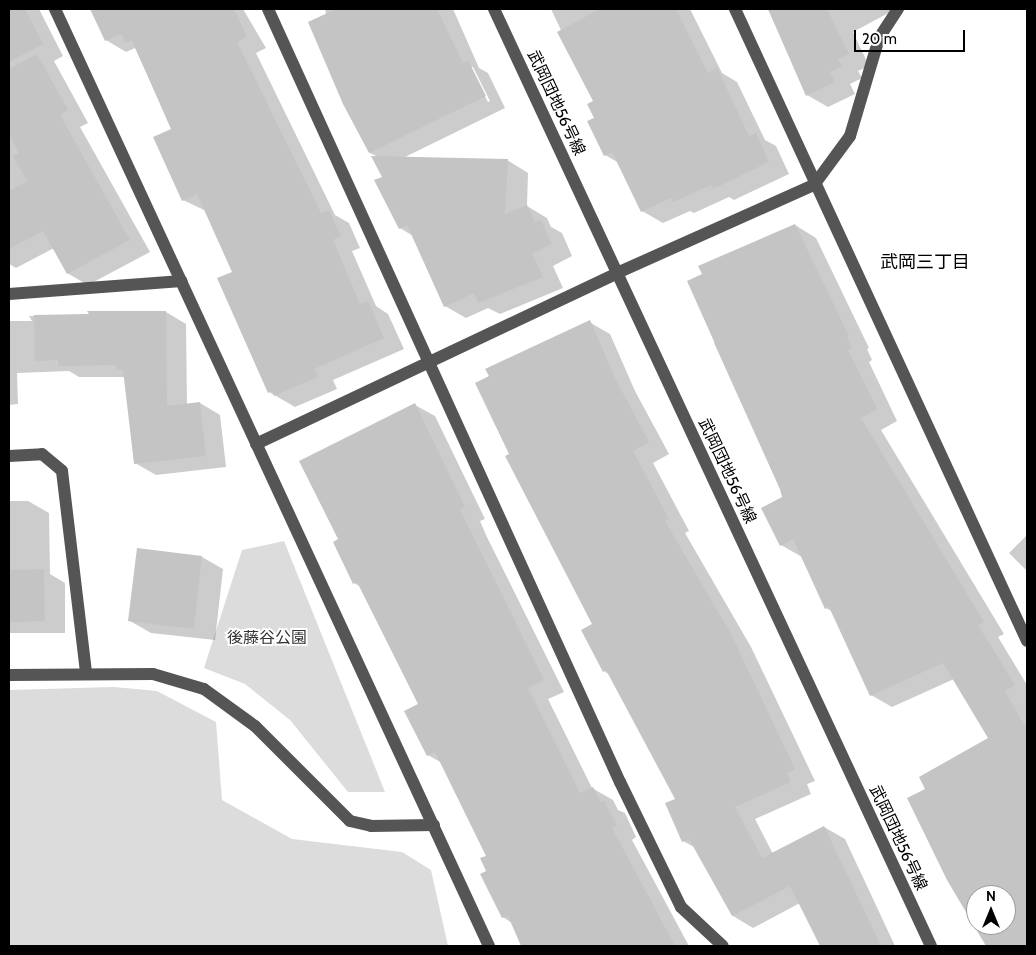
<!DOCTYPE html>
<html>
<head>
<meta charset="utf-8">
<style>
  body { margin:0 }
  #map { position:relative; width:1036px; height:955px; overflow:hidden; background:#fff; font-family:Cabin,"Noto Sans JP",sans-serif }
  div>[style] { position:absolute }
  .green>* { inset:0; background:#dcdcdc }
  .shadow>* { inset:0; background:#0003 }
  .building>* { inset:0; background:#c4c4c4 }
  .minor>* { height:12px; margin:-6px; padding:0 6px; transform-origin:6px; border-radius:6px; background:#555 }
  span { translate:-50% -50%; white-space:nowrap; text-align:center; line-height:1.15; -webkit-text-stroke:4px #fff; paint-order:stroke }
  .street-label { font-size:16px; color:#000 }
  .park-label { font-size:16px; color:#333 }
  .neighbourhood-label { font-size:18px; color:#000 }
  .frame { position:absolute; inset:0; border:10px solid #000; pointer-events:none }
  .north { position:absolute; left:966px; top:885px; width:50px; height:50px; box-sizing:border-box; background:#fff; border:1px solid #999; border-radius:50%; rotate:0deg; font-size:14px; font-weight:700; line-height:20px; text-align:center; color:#000 }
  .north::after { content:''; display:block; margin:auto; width:18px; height:22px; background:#000; clip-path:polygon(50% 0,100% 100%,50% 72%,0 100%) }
  .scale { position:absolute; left:854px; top:30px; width:111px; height:22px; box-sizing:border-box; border:2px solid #000; border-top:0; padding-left:6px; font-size:15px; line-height:18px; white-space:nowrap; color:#000; -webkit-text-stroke:4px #fff; paint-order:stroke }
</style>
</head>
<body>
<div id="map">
  <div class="green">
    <div style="clip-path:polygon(284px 541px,385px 792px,348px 792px,290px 720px,245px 684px,204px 668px,242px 550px)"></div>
    <div style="clip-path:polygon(114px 687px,157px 691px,216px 722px,222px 800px,292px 839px,402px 852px,431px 870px,448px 946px,9px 946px,9px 690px)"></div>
  </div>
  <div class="shadow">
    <div style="clip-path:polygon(9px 9px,39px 9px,63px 56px,54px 61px,88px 123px,80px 127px,150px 252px,88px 285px,67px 273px,54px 248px,16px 268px,9px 264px)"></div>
    <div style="clip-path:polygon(92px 9px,243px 9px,266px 48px,256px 53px,335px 215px,349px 223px,360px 248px,352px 251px,376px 306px,388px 314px,404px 349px,333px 380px,337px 389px,295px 407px,269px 392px,233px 273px,206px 211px,183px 200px,172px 130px,135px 48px,126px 52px,106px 40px)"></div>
    <div style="clip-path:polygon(evenodd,325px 9px,453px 9px,479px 68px,488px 73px,505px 108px,403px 158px,507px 160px,528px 173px,527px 206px,547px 218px,551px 227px,562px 233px,572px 256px,553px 266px,563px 288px,500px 314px,488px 308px,466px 318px,445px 306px,413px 236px,400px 228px,378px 157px,370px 153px,344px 103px,325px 9px,470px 67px,473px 67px,490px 101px,488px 102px,470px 67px)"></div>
    <div style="clip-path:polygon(551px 9px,690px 9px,722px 73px,737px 82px,765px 140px,776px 146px,789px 174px,734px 200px,729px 197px,694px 213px,690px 211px,663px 223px,642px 211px,619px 163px,605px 155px,595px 102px)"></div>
    <div style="clip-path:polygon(768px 9px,896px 9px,853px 32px,869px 66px,858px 71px,862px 78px,850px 84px,855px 94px,828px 107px,807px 95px)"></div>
    <div style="clip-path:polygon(evenodd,795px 225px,816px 238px,869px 348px,867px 349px,872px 360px,869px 362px,897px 421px,881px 430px,1004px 634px,998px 637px,1027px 685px,1027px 946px,987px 946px,948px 879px,927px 790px,990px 738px,954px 679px,892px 707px,871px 695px,833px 612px,826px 608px,802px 557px,781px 545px,784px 498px,714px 343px,795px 225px,976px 895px,1006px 895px,1006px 925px,976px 925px,976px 895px)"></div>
    <div style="clip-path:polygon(166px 312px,186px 324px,187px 405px,200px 403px,220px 415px,226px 467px,156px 475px,135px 463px,125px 377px,79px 377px,69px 371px,17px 373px,18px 404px,9px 405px,9px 321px,32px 321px,29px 316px)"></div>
    <div style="clip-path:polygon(589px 322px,610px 334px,635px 391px,669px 454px,653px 463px,689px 531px,685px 533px,751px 647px,815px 781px,807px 784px,811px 794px,755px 819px,773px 854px,824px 827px,845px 839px,895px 946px,817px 946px,821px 944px,800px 903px,753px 928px,733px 916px,696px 848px,683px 841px,677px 800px,610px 675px,604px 671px,594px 625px,511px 455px)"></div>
    <div style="clip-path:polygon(415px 405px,435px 416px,485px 519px,480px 521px,486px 535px,564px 692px,548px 699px,592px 788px,613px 800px,618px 810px,625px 813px,636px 837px,632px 840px,689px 946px,522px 946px,512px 923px,503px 917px,488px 871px,488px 856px,442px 763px,428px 755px,419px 705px,361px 587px,354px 583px,340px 540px)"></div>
    <div style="clip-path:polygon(9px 501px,28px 501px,49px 513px,50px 574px,65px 583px,65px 633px,9px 633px)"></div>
    <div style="clip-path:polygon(1027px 535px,1027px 571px,1009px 553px)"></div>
    <div style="clip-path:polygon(138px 550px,202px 557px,223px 569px,215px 640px,151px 633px,130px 621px)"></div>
  </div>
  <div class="building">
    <div style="clip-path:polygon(9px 9px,25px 9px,43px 44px,9px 62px)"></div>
    <div style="clip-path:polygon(90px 9px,234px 9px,247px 37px,237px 42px,321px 213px,329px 210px,341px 236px,333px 240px,360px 304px,368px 301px,384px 338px,314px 369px,318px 377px,274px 396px,272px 391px,268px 393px,217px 278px,232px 272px,197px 194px,182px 201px,153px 137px,171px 129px,132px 40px,125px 43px,122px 34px,105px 41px)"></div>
    <div style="clip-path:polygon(336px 9px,437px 9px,463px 63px,468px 60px,486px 96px,369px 153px,343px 104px,308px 22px)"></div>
    <div style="clip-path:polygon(600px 9px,676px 9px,708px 73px,717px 68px,749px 136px,756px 133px,769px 162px,713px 189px,711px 185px,673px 202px,671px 198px,641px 212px,612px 152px,604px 156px,587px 121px,594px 118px,587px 104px,593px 101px,557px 32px)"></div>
    <div style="clip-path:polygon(768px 9px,827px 9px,849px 54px,838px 59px,842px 66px,830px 72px,835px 82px,806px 96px)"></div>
    <div style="clip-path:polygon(37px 54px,68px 110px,60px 115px,130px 240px,67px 274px,43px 231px,9px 249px,9px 191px,27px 181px,13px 156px,19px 153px,9px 134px,9px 69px)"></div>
    <div style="clip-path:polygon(371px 156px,508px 159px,505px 214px,527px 205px,535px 222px,541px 220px,552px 244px,532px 254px,543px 277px,478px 303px,474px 293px,444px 307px,407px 225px,399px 229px,374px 180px,382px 177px)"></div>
    <div style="clip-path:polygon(evenodd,795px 224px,849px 336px,847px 337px,852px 348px,848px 350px,877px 409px,861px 418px,984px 622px,978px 625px,1015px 685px,1005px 691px,1027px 730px,1027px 946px,986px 946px,947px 880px,907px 798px,925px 789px,919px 777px,988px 738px,943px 663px,870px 696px,829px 607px,825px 609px,793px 539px,780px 546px,761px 508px,782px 497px,780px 489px,687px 281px,702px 274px,698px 266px,795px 224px,976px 895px,1006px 895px,1006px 925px,976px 925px,976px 895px)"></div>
    <div style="clip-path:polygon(87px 311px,166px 311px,167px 406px,200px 402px,206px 456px,134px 464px,123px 370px,116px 370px,116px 365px,58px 366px,58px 360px,35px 361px,34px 315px,89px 314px)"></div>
    <div style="clip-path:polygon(590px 320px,615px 378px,649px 442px,633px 451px,669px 519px,665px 521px,731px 634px,795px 769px,787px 773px,791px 782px,735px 807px,762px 858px,824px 826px,881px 946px,820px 946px,790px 886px,732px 916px,689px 839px,682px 842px,665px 803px,675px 799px,606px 670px,603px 672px,581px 630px,592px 624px,505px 456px,509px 454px,475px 383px,489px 376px,485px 369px)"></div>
    <div style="clip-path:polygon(415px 403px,465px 507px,460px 510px,466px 522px,544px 680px,528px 688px,580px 793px,593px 787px,601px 802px,604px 800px,617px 826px,612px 828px,675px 946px,521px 946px,508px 916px,502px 918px,480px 874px,486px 871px,480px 858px,486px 856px,435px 752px,427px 756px,404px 711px,418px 704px,357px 582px,353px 584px,333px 542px,338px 539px,299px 461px)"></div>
    <div style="clip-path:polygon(137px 548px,202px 556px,194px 629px,128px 621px)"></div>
    <div style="clip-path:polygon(44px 569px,45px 621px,9px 622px,9px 570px)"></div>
  </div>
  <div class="minor">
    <div style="left:55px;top:9px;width:1033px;rotate:65.15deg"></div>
    <div style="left:268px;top:9px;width:849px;rotate:65.52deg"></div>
    <div style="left:620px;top:782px;width:139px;rotate:64deg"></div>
    <div style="left:681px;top:907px;width:57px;rotate:42.9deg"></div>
    <div style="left:494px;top:9px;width:1034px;rotate:65deg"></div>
    <div style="left:735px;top:9px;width:696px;rotate:65.2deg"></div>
    <div style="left:9px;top:294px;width:173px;rotate:-4.3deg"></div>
    <div style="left:256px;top:444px;width:399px;rotate:-25.3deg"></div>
    <div style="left:617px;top:273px;width:216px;rotate:-24.1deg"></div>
    <div style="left:814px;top:185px;width:61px;rotate:-53.7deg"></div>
    <div style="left:850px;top:136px;width:102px;rotate:-73.5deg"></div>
    <div style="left:879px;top:38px;width:35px;rotate:-57deg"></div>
    <div style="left:9px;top:456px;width:33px;rotate:-3deg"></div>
    <div style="left:42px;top:454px;width:26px;rotate:40deg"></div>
    <div style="left:62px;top:471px;width:203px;rotate:83.2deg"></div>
    <div style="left:9px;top:675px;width:144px;rotate:-0.4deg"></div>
    <div style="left:153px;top:674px;width:53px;rotate:16.4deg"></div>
    <div style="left:204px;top:689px;width:63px;rotate:36deg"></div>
    <div style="left:255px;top:726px;width:134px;rotate:45deg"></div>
    <div style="left:350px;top:821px;width:22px;rotate:13deg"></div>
    <div style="left:371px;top:826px;width:63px;rotate:-0.9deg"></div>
  </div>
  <div class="street-label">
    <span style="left:556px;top:103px;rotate:65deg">武岡団地56号線</span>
    <span style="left:727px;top:471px;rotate:65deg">武岡団地56号線</span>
    <span style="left:898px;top:838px;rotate:65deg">武岡団地56号線</span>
  </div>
  <div class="park-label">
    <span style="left:267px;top:638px">後藤谷公園</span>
  </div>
  <div class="neighbourhood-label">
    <span style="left:925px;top:262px">武岡三丁目</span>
  </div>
  <div class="frame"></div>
  <div class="north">N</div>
  <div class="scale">20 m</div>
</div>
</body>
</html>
